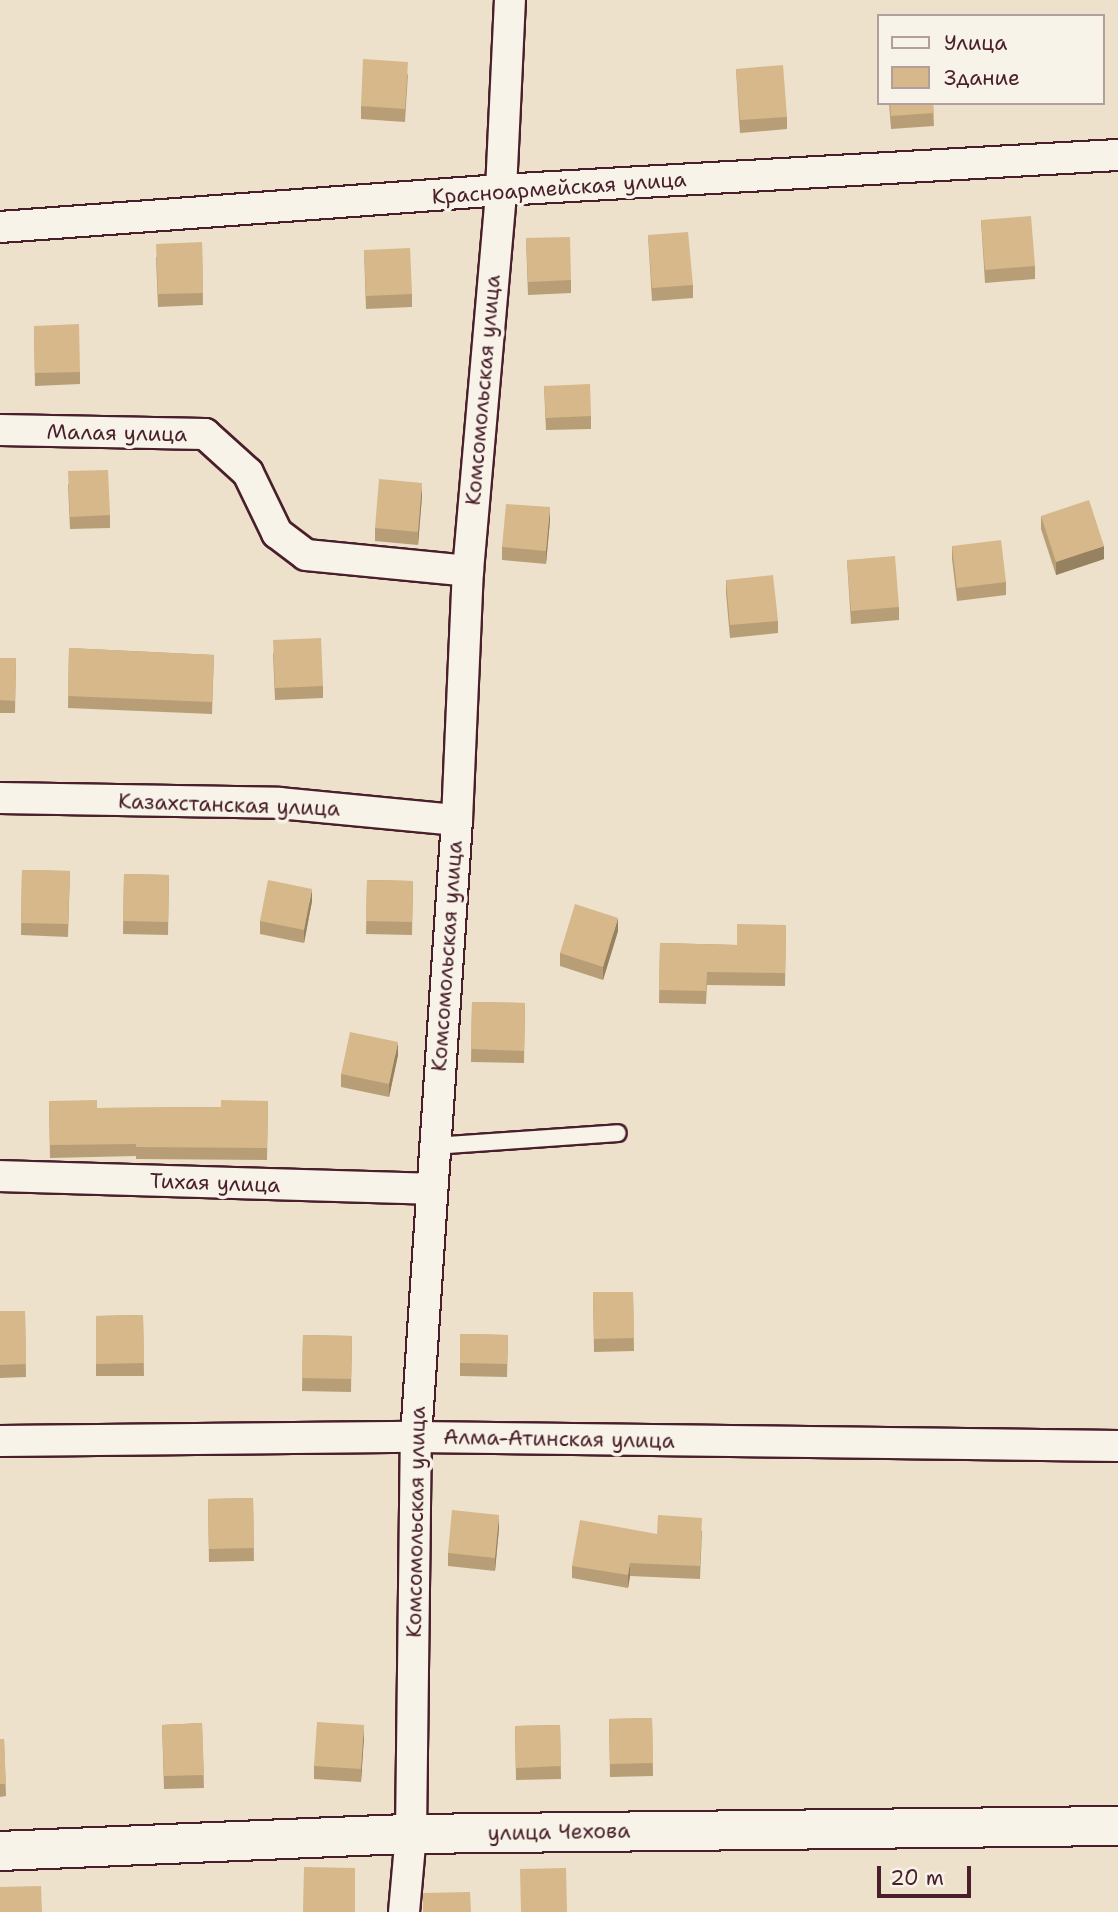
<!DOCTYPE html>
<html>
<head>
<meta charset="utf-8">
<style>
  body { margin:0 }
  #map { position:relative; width:1118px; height:1912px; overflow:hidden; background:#ede1cc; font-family:"Shantell Sans",sans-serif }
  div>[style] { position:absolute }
  .roads { filter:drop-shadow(2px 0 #4a1f2b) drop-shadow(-2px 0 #4a1f2b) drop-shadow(0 2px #4a1f2b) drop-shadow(0 -2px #4a1f2b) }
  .lane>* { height:16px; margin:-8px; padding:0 8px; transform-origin:8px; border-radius:8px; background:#f7f3e8 }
  .street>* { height:30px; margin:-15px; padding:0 15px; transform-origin:15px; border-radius:15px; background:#f7f3e8 }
  .secondary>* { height:38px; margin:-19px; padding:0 19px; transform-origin:19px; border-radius:19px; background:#f7f3e8 }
  .wall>* { inset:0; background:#b89e77 }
  .shaded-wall>* { inset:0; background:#968161 }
  .building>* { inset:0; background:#d6b88a }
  span { translate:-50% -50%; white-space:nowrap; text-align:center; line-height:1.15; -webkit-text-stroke:7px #f7f3e8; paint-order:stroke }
  .street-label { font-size:21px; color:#4a1f2b }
  .legend { position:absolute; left:877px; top:14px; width:228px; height:91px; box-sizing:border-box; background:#f7f3e8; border:2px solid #b29e9c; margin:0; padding:9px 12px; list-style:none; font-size:21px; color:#4a1f2b }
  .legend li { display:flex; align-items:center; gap:14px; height:35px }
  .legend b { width:35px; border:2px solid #b29e9c }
  .scale { position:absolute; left:877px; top:1866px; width:94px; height:32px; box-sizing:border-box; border:4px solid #4a1f2b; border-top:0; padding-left:9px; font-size:21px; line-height:24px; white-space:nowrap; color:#4a1f2b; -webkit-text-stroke:5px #f7f3e8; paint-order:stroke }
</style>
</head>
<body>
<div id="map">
  <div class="roads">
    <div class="lane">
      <div style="left:434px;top:1146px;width:184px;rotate:-4deg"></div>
    </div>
    <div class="street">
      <div style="left:0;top:227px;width:502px;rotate:-4.22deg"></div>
      <div style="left:501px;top:190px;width:618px;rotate:-3.25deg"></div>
      <div style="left:0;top:430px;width:205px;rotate:1.1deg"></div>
      <div style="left:205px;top:434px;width:58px;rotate:42.2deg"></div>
      <div style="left:248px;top:473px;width:67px;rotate:64.2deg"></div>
      <div style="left:277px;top:533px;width:36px;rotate:37deg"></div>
      <div style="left:306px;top:555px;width:163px;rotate:5.6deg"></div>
      <div style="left:0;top:798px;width:279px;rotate:1deg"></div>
      <div style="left:279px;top:803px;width:179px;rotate:5.5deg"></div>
      <div style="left:0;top:1176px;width:431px;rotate:1.7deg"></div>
      <div style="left:0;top:1441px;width:416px;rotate:-0.6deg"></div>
      <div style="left:416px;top:1437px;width:702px;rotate:0.73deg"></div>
      <div style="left:404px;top:1912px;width:78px;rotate:-84.9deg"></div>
      <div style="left:411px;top:1834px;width:397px;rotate:-89.3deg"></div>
      <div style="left:416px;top:1437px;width:618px;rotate:-86.2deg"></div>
      <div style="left:457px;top:820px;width:249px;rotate:-87.5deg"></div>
      <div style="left:468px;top:571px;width:382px;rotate:-85deg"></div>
      <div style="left:501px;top:190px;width:190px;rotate:-87.3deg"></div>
    </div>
    <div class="secondary">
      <div style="left:0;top:1851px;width:411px;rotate:-2.4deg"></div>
      <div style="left:411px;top:1834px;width:707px;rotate:-0.65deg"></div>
    </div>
  </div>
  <div class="wall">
    <div style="clip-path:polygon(736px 69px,787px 117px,787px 129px,740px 133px)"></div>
    <div style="clip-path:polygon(408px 74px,405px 122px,361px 119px,361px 106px)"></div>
    <div style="clip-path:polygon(889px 103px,933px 103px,934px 126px,891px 129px)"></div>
    <div style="clip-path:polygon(981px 220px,1035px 266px,1035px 279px,985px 283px)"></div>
    <div style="clip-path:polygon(648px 235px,693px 285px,693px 298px,652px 301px)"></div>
    <div style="clip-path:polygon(526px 238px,571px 280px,571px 293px,528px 295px)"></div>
    <div style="clip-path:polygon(202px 242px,203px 305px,158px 307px,156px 257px)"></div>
    <div style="clip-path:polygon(364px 250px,412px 294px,412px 307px,366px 309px)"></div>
    <div style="clip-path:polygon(34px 326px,80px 372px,80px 384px,35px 386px)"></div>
    <div style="clip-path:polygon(544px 386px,591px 416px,591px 429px,546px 430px)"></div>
    <div style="clip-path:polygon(68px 484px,110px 515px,110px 528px,70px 529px)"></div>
    <div style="clip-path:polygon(422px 496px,418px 545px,375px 541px,375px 528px)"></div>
    <div style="clip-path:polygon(1041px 516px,1104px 559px,1056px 575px,1041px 529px)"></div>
    <div style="clip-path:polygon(550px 520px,546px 564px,502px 560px,502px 547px)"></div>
    <div style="clip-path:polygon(952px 546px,1006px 582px,1006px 595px,957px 601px,952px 559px)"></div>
    <div style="clip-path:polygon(847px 560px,899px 607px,899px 620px,851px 624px)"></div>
    <div style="clip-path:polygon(726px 580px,778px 621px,778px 633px,730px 638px,726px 593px)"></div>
    <div style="clip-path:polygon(69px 648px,214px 655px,212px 714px,68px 708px)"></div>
    <div style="clip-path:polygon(273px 653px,323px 686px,323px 698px,275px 700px)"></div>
    <div style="clip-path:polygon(0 658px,16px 658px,15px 713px,0 713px)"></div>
    <div style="clip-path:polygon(22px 870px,70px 871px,68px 937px,21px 935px)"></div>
    <div style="clip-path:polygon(124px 874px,169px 875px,168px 935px,123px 934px)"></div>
    <div style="clip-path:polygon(367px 880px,413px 881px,412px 935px,366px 934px)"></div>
    <div style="clip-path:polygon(312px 901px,304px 943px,260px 934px,260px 921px)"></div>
    <div style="clip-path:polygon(786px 925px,785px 986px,707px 985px,706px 1004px,659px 1003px,660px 943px,737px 945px)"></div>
    <div style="clip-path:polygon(618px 931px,603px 980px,560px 966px,560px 953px)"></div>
    <div style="clip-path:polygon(472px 1002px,525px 1003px,524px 1063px,471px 1062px)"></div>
    <div style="clip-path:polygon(398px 1055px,389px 1097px,341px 1087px,341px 1074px)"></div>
    <div style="clip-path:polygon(49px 1101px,97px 1108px,221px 1107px,268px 1101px,267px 1160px,136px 1159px,136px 1156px,50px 1158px)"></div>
    <div style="clip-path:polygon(593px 1292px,633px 1292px,634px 1351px,594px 1352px)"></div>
    <div style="clip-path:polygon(0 1311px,25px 1311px,26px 1377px,0 1378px)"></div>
    <div style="clip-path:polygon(143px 1315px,144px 1376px,96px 1376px,96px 1316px)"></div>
    <div style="clip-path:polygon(460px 1334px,508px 1335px,507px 1377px,460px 1376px)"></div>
    <div style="clip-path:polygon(303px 1335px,352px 1336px,351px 1392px,302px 1391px)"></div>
    <div style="clip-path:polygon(253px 1498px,254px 1561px,209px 1562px,208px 1499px)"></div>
    <div style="clip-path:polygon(499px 1528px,495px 1571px,448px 1566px,448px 1553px)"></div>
    <div style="clip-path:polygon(702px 1531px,700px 1579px,630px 1576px,628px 1588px,572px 1578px,572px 1566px,657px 1534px)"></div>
    <div style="clip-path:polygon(652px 1718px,653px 1776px,610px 1777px,609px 1719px)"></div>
    <div style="clip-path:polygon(202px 1723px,204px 1788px,164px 1789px,162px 1725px)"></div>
    <div style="clip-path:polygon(560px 1725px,561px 1779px,516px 1780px,515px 1726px)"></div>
    <div style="clip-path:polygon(364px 1737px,361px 1782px,314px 1779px,314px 1766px)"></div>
    <div style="clip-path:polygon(0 1739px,4px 1739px,6px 1796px,0 1797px)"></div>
  </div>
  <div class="shaded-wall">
    <div style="clip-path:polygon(422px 483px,422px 496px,418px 545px,418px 532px)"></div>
    <div style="clip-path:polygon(550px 507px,550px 520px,546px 564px,546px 551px)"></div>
    <div style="clip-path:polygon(1104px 546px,1104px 559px,1056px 575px,1056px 562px)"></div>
    <div style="clip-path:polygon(312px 889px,312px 901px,304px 943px,304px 930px)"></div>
    <div style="clip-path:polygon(618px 918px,618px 931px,603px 980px,603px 967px)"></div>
    <div style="clip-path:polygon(398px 1042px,398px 1055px,389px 1097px,389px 1084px)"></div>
    <div style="clip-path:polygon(499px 1515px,499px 1528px,495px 1571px,495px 1558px)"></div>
    <div style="clip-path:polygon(630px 1563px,630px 1576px,628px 1588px,628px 1575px)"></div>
    <div style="clip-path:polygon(364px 1725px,364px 1737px,361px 1782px,361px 1769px)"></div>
  </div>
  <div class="building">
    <div style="clip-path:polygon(363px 59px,408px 62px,405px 109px,361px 106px)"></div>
    <div style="clip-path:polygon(783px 65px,787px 117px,740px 120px,736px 69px)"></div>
    <div style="clip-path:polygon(890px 103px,933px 103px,934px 113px,891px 116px)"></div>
    <div style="clip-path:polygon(1031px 216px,1035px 266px,985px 270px,981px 220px)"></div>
    <div style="clip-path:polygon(688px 232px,693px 285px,652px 288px,648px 235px)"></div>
    <div style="clip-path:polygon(570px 237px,571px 280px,528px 282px,526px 238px)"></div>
    <div style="clip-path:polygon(202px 242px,203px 293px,158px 294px,156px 244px)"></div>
    <div style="clip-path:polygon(410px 248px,412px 294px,366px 296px,364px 250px)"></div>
    <div style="clip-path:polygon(79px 324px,80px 372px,35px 373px,34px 326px)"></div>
    <div style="clip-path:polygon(590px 384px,591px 416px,546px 418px,544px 386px)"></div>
    <div style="clip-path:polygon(108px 470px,110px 515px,70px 517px,68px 471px)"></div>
    <div style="clip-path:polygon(379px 479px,422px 483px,418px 532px,375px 528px)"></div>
    <div style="clip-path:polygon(1089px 500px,1104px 546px,1056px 562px,1041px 516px)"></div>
    <div style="clip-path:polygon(506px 504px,550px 507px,546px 551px,502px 547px)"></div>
    <div style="clip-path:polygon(1001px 540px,1006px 582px,957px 588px,952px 546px)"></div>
    <div style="clip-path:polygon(895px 556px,899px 607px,851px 611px,847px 560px)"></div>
    <div style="clip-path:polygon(773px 575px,778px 621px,730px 625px,726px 580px)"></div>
    <div style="clip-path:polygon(321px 638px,323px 686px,275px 688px,273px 640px)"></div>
    <div style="clip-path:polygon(69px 648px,214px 655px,212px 702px,68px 696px)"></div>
    <div style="clip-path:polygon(0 658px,16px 658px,15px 701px,0 700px)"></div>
    <div style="clip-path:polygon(22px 870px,70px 871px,68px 924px,21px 923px)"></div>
    <div style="clip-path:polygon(124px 874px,169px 875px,168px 922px,123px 921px)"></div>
    <div style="clip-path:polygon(268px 880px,312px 889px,304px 930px,260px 921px)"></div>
    <div style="clip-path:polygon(367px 880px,413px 881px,412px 922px,366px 921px)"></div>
    <div style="clip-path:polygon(575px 904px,618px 918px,603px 967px,560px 953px)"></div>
    <div style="clip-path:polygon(737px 924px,786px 925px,785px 973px,707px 972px,706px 991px,659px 990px,660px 943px,737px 945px)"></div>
    <div style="clip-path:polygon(472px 1002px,525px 1003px,524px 1051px,471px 1049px)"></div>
    <div style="clip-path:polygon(350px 1032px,398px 1042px,389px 1084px,341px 1074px)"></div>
    <div style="clip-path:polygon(97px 1100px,97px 1108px,221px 1107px,221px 1100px,268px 1101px,267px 1148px,136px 1147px,136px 1144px,50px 1145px,49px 1101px)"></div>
    <div style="clip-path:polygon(593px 1292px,633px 1292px,634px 1338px,594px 1339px)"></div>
    <div style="clip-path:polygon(0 1311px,25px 1311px,26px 1364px,0 1365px)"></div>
    <div style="clip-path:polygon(143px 1315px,144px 1363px,96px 1364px,96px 1316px)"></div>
    <div style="clip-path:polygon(460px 1334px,508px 1335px,507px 1364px,460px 1363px)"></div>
    <div style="clip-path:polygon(303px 1335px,352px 1336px,351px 1379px,302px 1378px)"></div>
    <div style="clip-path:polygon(253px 1498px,254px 1548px,209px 1549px,208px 1499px)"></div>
    <div style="clip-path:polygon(452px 1510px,499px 1515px,495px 1558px,448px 1553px)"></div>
    <div style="clip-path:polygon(658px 1515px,702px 1518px,700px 1566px,630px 1563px,628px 1575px,572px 1566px,580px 1520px,657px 1534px)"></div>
    <div style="clip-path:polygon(652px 1718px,653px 1763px,610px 1764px,609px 1719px)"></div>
    <div style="clip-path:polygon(317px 1722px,364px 1725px,361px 1769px,314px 1766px)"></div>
    <div style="clip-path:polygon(202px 1723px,204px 1775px,164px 1776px,162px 1725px)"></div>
    <div style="clip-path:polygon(560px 1725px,561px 1766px,516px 1768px,515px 1726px)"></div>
    <div style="clip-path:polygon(0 1739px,4px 1739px,6px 1784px,0 1784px)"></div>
    <div style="clip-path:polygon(304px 1867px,355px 1868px,355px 1912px,303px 1912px)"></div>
    <div style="clip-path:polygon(566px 1868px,567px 1912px,521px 1912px,520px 1869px)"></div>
    <div style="clip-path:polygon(41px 1886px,42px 1912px,0 1912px,0 1887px)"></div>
    <div style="clip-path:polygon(470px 1892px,471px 1912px,423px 1912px,423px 1893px)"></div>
  </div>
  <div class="street-label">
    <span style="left:559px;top:188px;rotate:-4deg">Красноармейская улица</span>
    <span style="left:483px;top:390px;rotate:-85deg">Комсомольская улица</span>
    <span style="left:117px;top:433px;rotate:1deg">Малая улица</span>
    <span style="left:229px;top:805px;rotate:2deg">Казахстанская улица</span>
    <span style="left:447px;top:956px;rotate:-86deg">Комсомольская улица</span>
    <span style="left:215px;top:1183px;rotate:2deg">Тихая улица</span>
    <span style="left:559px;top:1439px;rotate:1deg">Алма-Атинская улица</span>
    <span style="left:416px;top:1522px;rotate:-89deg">Комсомольская улица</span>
    <span style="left:559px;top:1832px;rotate:-1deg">улица Чехова</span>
  </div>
  <ul class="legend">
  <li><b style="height:9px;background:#f7f3e8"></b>Улица</li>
  <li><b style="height:19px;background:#d6b88a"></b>Здание</li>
  </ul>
  <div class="scale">20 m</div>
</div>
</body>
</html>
